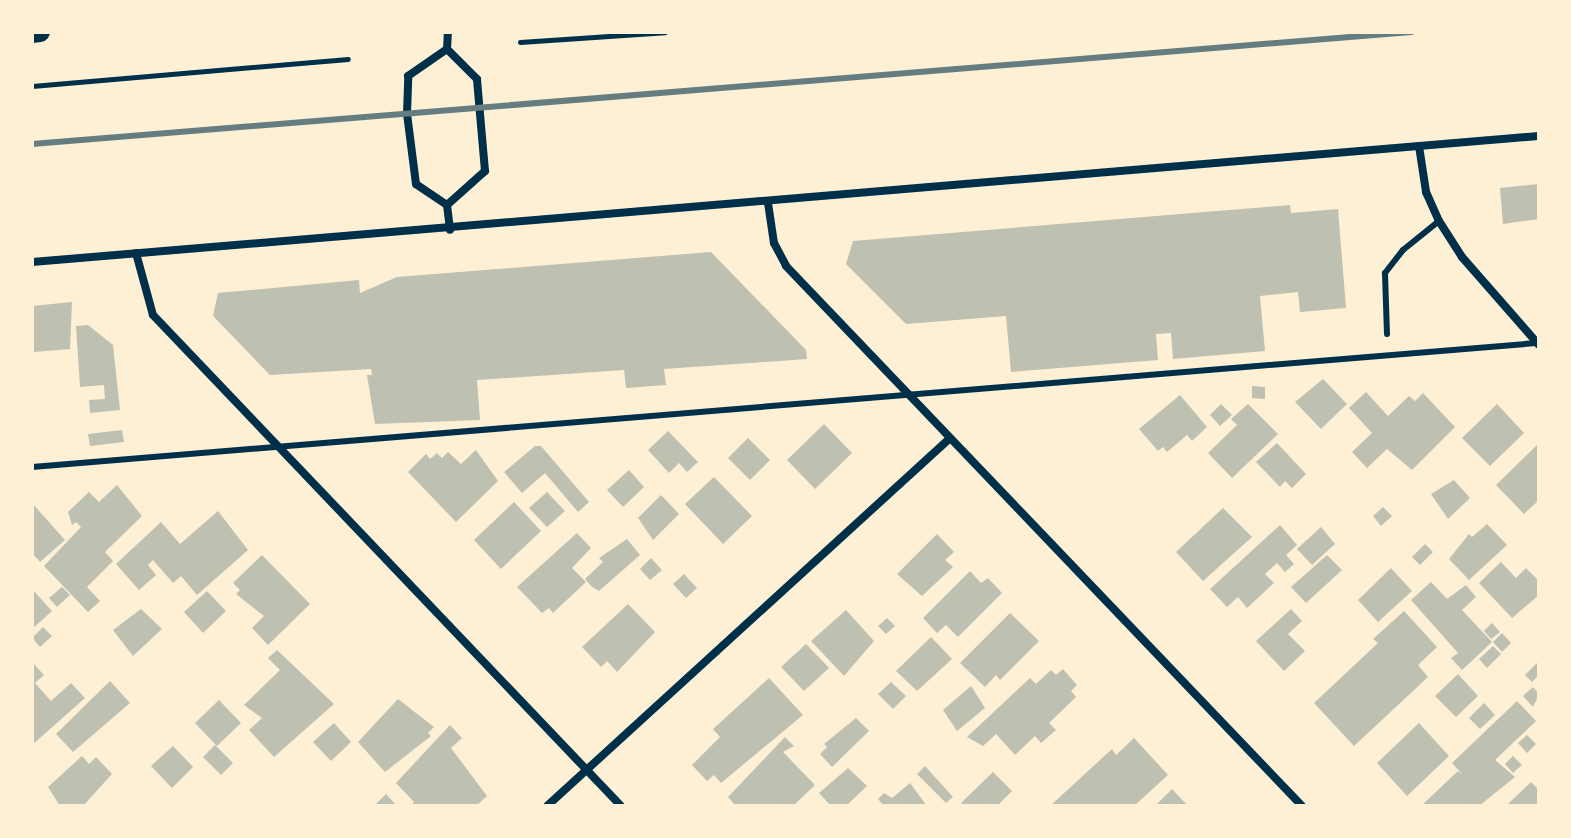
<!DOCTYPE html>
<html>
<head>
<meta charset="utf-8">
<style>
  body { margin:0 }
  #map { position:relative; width:1571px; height:838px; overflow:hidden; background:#fdf0d5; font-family:"DejaVu Sans",sans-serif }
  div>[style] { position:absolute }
  .building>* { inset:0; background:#bec0b2 }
  .path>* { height:5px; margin:-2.5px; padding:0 2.5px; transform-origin:2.5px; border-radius:2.5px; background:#003049 }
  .service>* { height:6px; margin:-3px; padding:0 3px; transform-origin:3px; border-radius:3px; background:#003049 }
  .minor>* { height:8px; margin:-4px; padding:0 4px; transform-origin:4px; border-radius:4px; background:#003049 }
  .primary>* { height:20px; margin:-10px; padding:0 10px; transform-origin:10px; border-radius:10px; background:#003049 }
  .rail>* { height:6px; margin:-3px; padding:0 3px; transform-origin:3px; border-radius:3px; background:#657d81 }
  span { translate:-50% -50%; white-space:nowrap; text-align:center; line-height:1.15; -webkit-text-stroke:6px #fdf0d5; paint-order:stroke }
  .frame { position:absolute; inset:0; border:34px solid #fdf0d5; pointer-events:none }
</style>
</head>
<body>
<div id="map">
  <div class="building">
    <div style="clip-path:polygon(1539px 184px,1539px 219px,1503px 224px,1500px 188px)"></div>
    <div style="clip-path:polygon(1290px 205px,1291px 213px,1338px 209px,1346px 308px,1300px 312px,1298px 292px,1260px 296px,1265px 351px,1173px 359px,1171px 333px,1156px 334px,1158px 360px,1011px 372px,1006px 316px,906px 324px,846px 264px,853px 241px)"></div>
    <div style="clip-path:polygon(711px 252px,806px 350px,807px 359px,664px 369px,666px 385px,626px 388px,624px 370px,477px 380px,480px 420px,375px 424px,367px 375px,372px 375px,371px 369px,270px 375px,213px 316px,218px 293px,359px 280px,360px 293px,397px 277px)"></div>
    <div style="clip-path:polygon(72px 302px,70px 349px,34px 352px,32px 306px)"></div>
    <div style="clip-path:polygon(88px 325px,113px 345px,120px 410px,90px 413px,89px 400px,105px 399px,104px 385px,80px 387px,76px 326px)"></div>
    <div style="clip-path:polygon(1323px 379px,1347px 404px,1321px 429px,1295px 402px)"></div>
    <div style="clip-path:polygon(1252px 386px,1265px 387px,1265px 399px,1252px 398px)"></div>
    <div style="clip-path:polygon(1366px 392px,1388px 416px,1409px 396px,1415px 401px,1423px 393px,1455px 427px,1412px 470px,1387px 449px,1367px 468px,1352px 452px,1372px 433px,1349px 408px)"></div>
    <div style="clip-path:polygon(1180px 395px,1207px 427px,1192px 441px,1187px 435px,1167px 452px,1163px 447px,1158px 451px,1139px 429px)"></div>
    <div style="clip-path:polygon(1221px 404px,1232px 415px,1220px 426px,1210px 415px)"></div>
    <div style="clip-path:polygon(1248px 404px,1278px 434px,1232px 478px,1208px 453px,1237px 425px,1231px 419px)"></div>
    <div style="clip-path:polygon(1497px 404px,1524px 433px,1490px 466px,1462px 438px)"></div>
    <div style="clip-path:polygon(824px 424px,852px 453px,815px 489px,787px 460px)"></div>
    <div style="clip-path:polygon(122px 430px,124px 442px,90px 446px,88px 434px)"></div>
    <div style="clip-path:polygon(668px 431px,698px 462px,687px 472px,679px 463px,669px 473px,648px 450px)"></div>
    <div style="clip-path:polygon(748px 438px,770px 460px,750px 480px,728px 458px)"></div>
    <div style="clip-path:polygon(1277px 443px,1306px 474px,1292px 488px,1285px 481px,1280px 487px,1256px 462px)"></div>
    <div style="clip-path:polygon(1537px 445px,1539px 500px,1524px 514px,1496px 485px)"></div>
    <div style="clip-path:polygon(535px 446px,541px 446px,589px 502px,578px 512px,545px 473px,522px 493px,504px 472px)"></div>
    <div style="clip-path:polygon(476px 450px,498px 481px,456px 522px,408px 472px,426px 454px,430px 459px,437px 453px,442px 458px,448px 452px,461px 464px)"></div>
    <div style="clip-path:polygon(629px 470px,644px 487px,623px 507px,607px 490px)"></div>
    <div style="clip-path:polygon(714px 477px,752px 516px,723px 544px,685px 504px)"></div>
    <div style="clip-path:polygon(1454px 480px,1470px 498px,1448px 519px,1431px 494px)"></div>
    <div style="clip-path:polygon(117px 485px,142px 516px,105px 552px,113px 561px,87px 587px,100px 601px,88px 612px,44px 566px,81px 527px,76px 522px,72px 525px,68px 512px,89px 492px,99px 502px)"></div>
    <div style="clip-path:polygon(547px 492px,565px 511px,547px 527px,529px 508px)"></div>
    <div style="clip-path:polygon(661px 495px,679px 514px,653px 540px,638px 518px)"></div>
    <div style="clip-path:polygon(514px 502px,541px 531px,501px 569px,474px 540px)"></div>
    <div style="clip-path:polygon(32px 503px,65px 540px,40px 562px,32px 553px)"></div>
    <div style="clip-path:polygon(1383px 507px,1392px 516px,1381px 526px,1373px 516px)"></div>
    <div style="clip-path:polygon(1223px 508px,1252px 537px,1203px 581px,1176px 552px)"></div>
    <div style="clip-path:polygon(218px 511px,248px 550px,197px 595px,181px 576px,173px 583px,153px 560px,148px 565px,156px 575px,139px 590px,116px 564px,161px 522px,180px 544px)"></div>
    <div style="clip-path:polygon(1487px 524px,1507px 545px,1469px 580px,1449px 559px,1469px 534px,1472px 537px)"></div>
    <div style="clip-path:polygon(1280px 525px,1297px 545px,1286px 555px,1294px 564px,1285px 572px,1277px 563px,1265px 574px,1274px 583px,1247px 608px,1238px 597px,1227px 607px,1210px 589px)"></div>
    <div style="clip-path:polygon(1321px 527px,1335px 544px,1312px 565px,1297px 549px)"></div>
    <div style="clip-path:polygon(577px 533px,591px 548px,572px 568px,586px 582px,553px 613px,549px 608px,542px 613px,517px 587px)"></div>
    <div style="clip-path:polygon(937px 534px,954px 552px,945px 560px,953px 567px,922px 596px,897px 574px)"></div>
    <div style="clip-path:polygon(627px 539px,640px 555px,599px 591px,592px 587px,585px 579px,603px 562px,599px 558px)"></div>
    <div style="clip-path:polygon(1425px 544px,1433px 552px,1420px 565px,1412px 557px)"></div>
    <div style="clip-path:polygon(262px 555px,310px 604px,268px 645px,252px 628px,264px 616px,236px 594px,240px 590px,233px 583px)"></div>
    <div style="clip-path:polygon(1327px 555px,1342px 570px,1306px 603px,1291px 587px)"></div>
    <div style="clip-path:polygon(651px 558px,662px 570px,650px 580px,640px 569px)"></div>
    <div style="clip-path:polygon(1501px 562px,1516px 578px,1526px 568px,1539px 581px,1539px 595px,1512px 618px,1479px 583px)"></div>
    <div style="clip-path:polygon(1391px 568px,1412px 591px,1378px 622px,1358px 600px)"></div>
    <div style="clip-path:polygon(970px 571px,981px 583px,988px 578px,1002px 593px,958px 637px,946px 625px,937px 633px,923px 618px)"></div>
    <div style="clip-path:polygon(684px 574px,697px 588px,686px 598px,673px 584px)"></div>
    <div style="clip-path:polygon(1431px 582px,1447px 599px,1466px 585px,1476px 597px,1462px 610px,1492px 642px,1462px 670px,1451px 658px,1458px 653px,1411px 600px)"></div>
    <div style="clip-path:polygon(62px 587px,70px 595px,57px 607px,49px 598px)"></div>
    <div style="clip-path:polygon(32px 589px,52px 611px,32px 629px)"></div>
    <div style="clip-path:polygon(207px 591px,226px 611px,203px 633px,184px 612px)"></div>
    <div style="clip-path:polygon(628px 604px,655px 632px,617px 672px,607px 661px,601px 667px,582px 647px)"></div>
    <div style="clip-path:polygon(141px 609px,162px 629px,133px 656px,113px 630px)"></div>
    <div style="clip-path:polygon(1291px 609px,1302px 621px,1288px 634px,1305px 651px,1284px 671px,1256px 641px)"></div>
    <div style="clip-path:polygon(846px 610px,874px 641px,844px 676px,811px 641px)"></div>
    <div style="clip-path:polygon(1404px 611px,1437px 647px,1418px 665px,1428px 677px,1354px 746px,1314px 703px,1378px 643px,1373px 639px)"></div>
    <div style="clip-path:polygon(1010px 613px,1039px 641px,1000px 680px,996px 675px,985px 687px,960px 663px)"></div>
    <div style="clip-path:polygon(887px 618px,895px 626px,886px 634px,878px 626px)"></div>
    <div style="clip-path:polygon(1492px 623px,1500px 632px,1491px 639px,1484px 631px)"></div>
    <div style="clip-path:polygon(43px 627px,52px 636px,40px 647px,32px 638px)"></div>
    <div style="clip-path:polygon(1502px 633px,1511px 643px,1502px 652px,1493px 642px)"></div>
    <div style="clip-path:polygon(931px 637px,952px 659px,917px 691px,896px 671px)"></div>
    <div style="clip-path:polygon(806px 644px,829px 668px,804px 691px,781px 667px)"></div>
    <div style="clip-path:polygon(1493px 646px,1501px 654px,1487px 668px,1479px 659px)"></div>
    <div style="clip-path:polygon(277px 650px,334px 704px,274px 757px,249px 730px,262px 718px,244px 705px,280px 670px,268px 658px)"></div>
    <div style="clip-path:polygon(1539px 661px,1539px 675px,1532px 682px,1525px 675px)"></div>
    <div style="clip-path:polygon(32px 662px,44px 675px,35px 683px,51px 701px,71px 683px,85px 698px,32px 745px)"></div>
    <div style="clip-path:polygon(1063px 669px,1077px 685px,1071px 691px,1076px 697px,1049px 723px,1056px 730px,1041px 743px,1035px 736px,1015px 755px,996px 734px,983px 746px,967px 737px,1030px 678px,1036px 684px,1051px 670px,1056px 675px)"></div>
    <div style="clip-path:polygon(1458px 674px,1478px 696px,1456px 717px,1435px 696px)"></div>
    <div style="clip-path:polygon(769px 678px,803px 715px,721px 783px,714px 775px,707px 781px,692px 765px,720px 737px,713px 729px)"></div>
    <div style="clip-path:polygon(110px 681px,130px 703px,73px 752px,56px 734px)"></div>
    <div style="clip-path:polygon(891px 682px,906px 696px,893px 709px,878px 694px)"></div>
    <div style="clip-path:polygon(971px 686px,985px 708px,957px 731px,943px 710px)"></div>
    <div style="clip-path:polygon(1533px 687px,1539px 694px,1533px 707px,1523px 696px)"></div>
    <div style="clip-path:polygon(398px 699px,434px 727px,428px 733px,431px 736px,385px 772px,358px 742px)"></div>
    <div style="clip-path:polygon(219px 700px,241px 723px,217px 746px,195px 723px)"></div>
    <div style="clip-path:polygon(1517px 701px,1536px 721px,1495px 760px,1515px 777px,1479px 806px,1421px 806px,1458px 771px,1463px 775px,1452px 763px)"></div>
    <div style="clip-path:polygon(1484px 703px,1495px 715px,1480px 729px,1469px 718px)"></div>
    <div style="clip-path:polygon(856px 718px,869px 731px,832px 767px,820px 754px,827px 747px,824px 744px)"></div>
    <div style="clip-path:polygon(334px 723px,351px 742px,331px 761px,313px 742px)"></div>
    <div style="clip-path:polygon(1419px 723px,1449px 756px,1407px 796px,1377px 763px)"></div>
    <div style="clip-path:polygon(450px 725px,462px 738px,451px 748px,487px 796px,476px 806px,410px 806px,414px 802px,396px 783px)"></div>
    <div style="clip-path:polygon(1527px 735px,1536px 744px,1527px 753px,1518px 743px)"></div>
    <div style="clip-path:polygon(785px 737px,794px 746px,783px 752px,815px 785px,793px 806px,736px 806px,728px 797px)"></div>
    <div style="clip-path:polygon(1134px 738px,1168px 775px,1134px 806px,1050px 806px,1112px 749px,1116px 755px)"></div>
    <div style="clip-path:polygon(215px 745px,233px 763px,221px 775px,203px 757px)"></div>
    <div style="clip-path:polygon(173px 746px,193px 767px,172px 788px,151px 766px)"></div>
    <div style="clip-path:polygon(82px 756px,89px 764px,96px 757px,112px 774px,83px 806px,60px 806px,48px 787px)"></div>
    <div style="clip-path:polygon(1513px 756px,1522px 765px,1513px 773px,1505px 764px)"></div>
    <div style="clip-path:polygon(925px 766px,953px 797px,946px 803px,917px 774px)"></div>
    <div style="clip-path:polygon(848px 768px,867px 786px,846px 806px,831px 806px,819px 793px)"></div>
    <div style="clip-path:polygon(993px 772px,1012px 791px,997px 806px,964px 806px,961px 803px)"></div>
    <div style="clip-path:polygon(1531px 782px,1539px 790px,1539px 806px,1506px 806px)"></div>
    <div style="clip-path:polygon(910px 783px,927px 806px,884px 806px,878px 799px,884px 793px,892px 798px)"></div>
    <div style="clip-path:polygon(1172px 789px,1188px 806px,1155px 806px)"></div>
    <div style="clip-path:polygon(386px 794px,397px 806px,374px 806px)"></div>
  </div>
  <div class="path">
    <div style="left:520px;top:42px;width:145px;rotate:-3.9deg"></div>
    <div style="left:32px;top:86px;width:317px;rotate:-4.9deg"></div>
  </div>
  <div class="service">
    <div style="left:1387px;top:334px;width:61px;rotate:-91.9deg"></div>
    <div style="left:1385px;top:273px;width:29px;rotate:-52deg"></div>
    <div style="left:1403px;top:250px;width:46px;rotate:-38.9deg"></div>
    <div style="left:32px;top:467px;width:1509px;rotate:-4.71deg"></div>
  </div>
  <div class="minor">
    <div style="left:1419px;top:146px;width:47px;rotate:81.3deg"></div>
    <div style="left:1426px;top:192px;width:32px;rotate:66deg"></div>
    <div style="left:1439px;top:221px;width:43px;rotate:57.4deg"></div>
    <div style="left:1462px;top:257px;width:117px;rotate:48.8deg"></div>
    <div style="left:768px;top:203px;width:40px;rotate:81.5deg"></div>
    <div style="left:774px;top:243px;width:26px;rotate:62deg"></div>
    <div style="left:786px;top:266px;width:747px;rotate:46.3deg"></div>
    <div style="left:447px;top:205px;width:51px;rotate:-41.8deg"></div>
    <div style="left:485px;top:171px;width:92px;rotate:-95deg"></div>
    <div style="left:477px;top:79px;width:42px;rotate:-135deg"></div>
    <div style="left:447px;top:49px;width:17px;rotate:-87deg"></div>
    <div style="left:447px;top:205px;width:37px;rotate:-146deg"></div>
    <div style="left:416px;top:184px;width:71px;rotate:-97.3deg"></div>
    <div style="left:407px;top:114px;width:38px;rotate:-88deg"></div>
    <div style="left:408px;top:76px;width:47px;rotate:-34.7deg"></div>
    <div style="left:447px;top:205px;width:25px;rotate:83deg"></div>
    <div style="left:136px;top:253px;width:64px;rotate:74.7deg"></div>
    <div style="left:153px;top:315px;width:678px;rotate:46.37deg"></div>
    <div style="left:32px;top:262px;width:1512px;rotate:-4.78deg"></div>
    <div style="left:547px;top:806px;width:544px;rotate:-42.39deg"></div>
  </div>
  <div class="primary">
    <div style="left:32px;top:33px;width:8px;rotate:-7deg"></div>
  </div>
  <div class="rail">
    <div style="left:32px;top:144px;width:1384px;rotate:-4.64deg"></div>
  </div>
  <div class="frame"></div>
</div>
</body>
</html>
